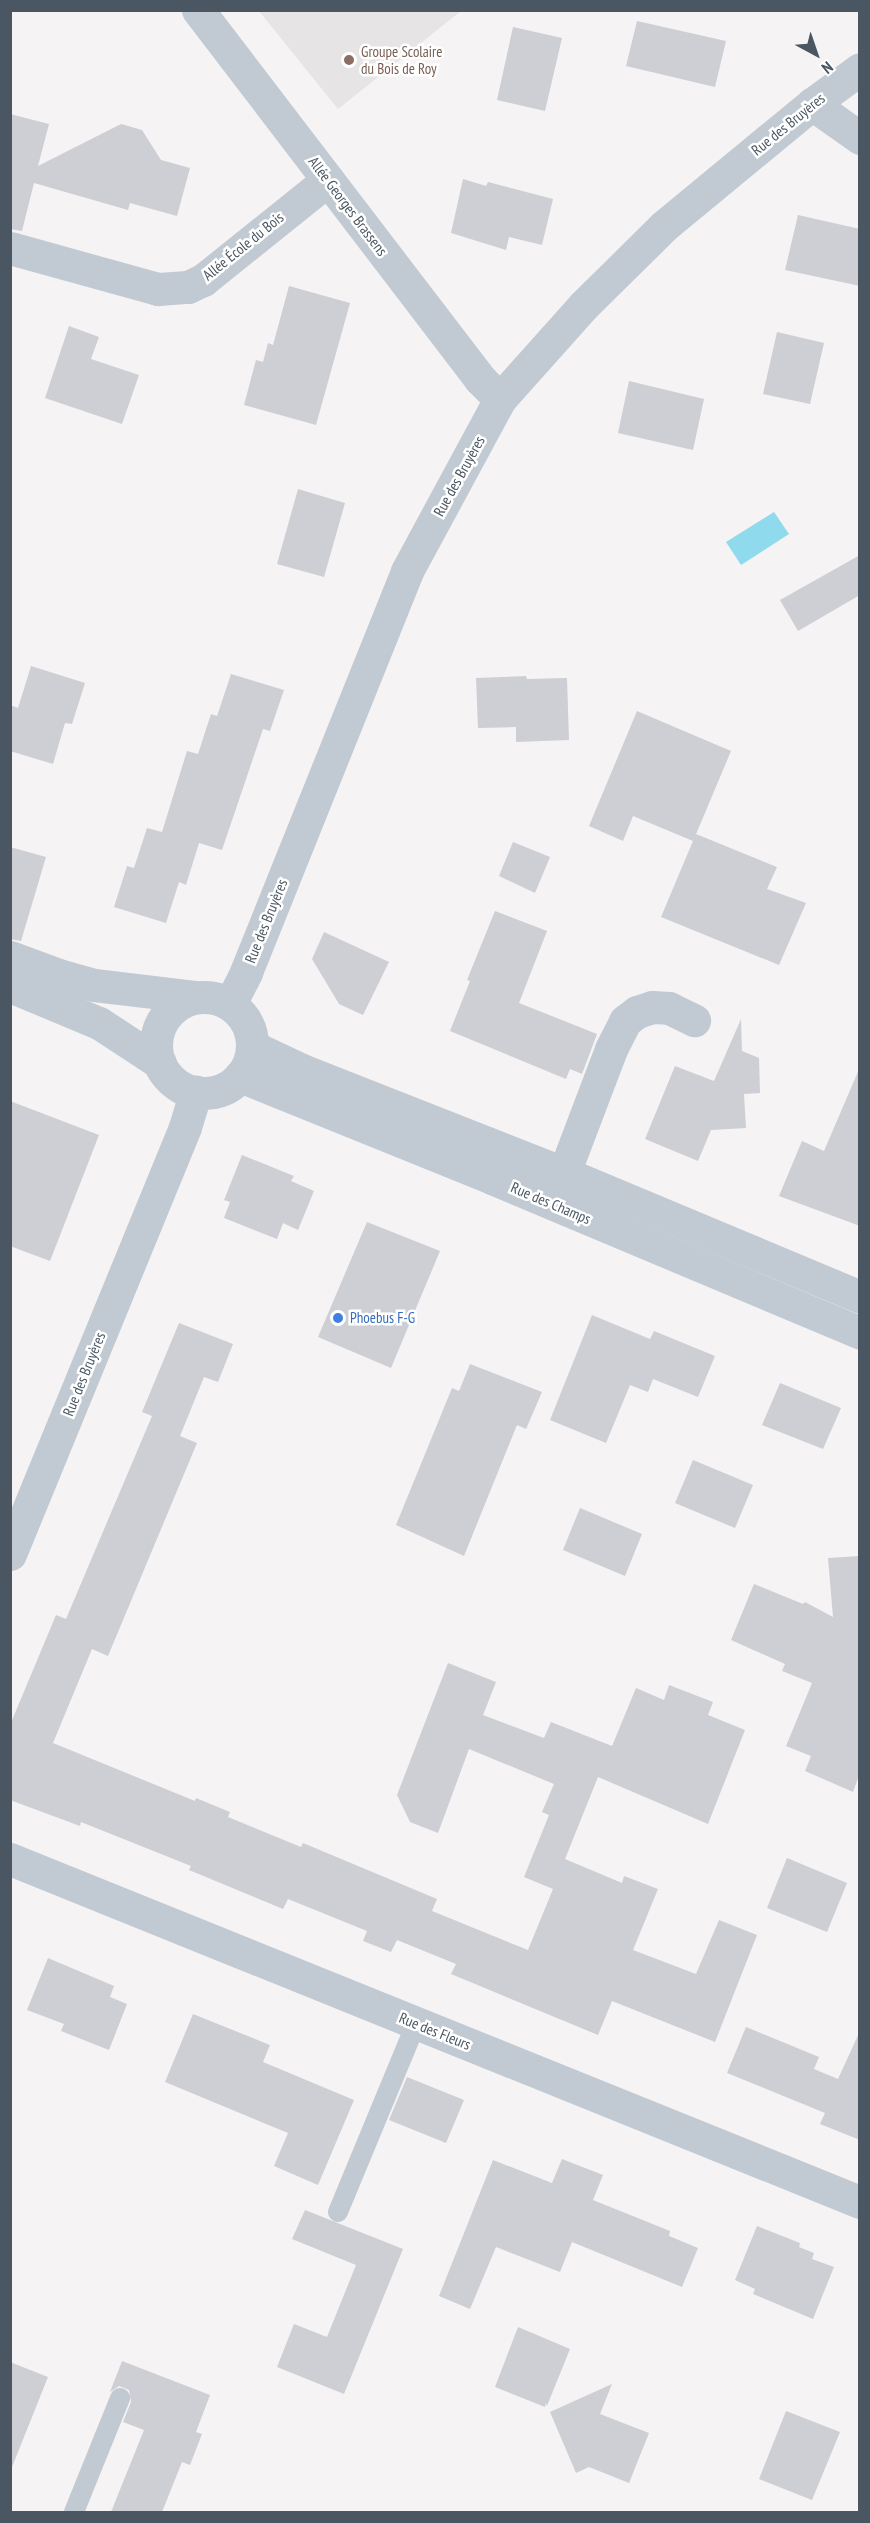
<!DOCTYPE html>
<html>
<head>
<meta charset="utf-8">
<style>
  body { margin:0 }
  #map { position:relative; width:870px; height:2523px; overflow:hidden; background:#f5f3f3; font-family:"PT Sans Narrow",sans-serif }
  div>[style] { position:absolute }
  .education>* { inset:0; background:#e6e4e5 }
  .water>* { inset:0; background:#90daee }
  .building>* { inset:0; background:#cdcfd5 }
  .service>* { height:20px; margin:-10px; padding:0 10px; transform-origin:10px; border-radius:10px; background:#c1cad2 }
  .minor>* { height:33px; margin:-16.5px; padding:0 16.5px; transform-origin:16.5px; border-radius:16.5px; background:#c1cad2 }
  .tertiary>* { height:33px; margin:-16.5px; padding:0 16.5px; transform-origin:16.5px; border-radius:16.5px; background:#c1cad2 }
  .tertiary>.ring { margin:-16.5px; padding:0; box-sizing:content-box; background:none; border:33px solid #c1cad2; border-radius:50% }
  .dots>* { width:16px; height:16px; translate:-50% -50%; box-sizing:border-box; border:3px solid #fff; border-radius:50% }
  span { translate:-50% -50%; white-space:nowrap; text-align:center; line-height:1.15; -webkit-text-stroke:5px #fff; paint-order:stroke }
  .education-label { font-size:15px; color:#785e54 }
  .left { translate:0 -50%; text-align:left }
  .street-label { font-size:15px; color:#4a5661 }
  .shop-label { font-size:15px; color:#366cbe }
  .frame { position:absolute; inset:0; border:12px solid #4a5661; pointer-events:none }
  .north { position:absolute; left:786px; top:24px; width:60px; height:60px; -webkit-text-stroke:4px #fff; paint-order:stroke; rotate:140deg; font-size:16px; font-weight:700; line-height:24px; text-align:center; color:#4a5661 }
  .north::after { content:''; display:block; margin:auto; width:21px; height:27px; background:#4a5661; clip-path:polygon(50% 0,100% 100%,50% 72%,0 100%) }
</style>
</head>
<body>
<div id="map">
  <div class="education">
    <div style="clip-path:polygon(259px 11px,461px 11px,338px 109px)"></div>
  </div>
  <div class="water">
    <div style="clip-path:polygon(774px 512px,789px 534px,741px 565px,726px 542px)"></div>
  </div>
  <div class="building">
    <div style="clip-path:polygon(637px 21px,726px 41px,715px 87px,626px 66px)"></div>
    <div style="clip-path:polygon(513px 27px,562px 38px,545px 111px,497px 100px)"></div>
    <div style="clip-path:polygon(10px 114px,49px 124px,38px 166px,121px 124px,142px 130px,161px 160px,190px 168px,177px 216px,130px 203px,128px 210px,34px 183px,22px 231px,10px 229px)"></div>
    <div style="clip-path:polygon(463px 179px,486px 186px,488px 182px,553px 199px,542px 245px,509px 237px,506px 250px,451px 233px)"></div>
    <div style="clip-path:polygon(798px 215px,860px 229px,860px 286px,785px 270px)"></div>
    <div style="clip-path:polygon(289px 286px,350px 303px,316px 425px,244px 405px,256px 360px,263px 362px,268px 343px,273px 345px)"></div>
    <div style="clip-path:polygon(69px 326px,99px 337px,91px 359px,139px 375px,122px 424px,45px 398px)"></div>
    <div style="clip-path:polygon(777px 332px,824px 343px,810px 404px,763px 394px)"></div>
    <div style="clip-path:polygon(629px 381px,704px 399px,693px 450px,618px 433px)"></div>
    <div style="clip-path:polygon(298px 489px,345px 503px,324px 577px,277px 564px)"></div>
    <div style="clip-path:polygon(860px 555px,860px 595px,798px 631px,780px 600px)"></div>
    <div style="clip-path:polygon(31px 666px,85px 683px,72px 724px,65px 723px,53px 764px,10px 751px,10px 705px,18px 708px)"></div>
    <div style="clip-path:polygon(231px 674px,284px 690px,270px 731px,263px 729px,222px 850px,199px 843px,186px 885px,179px 882px,166px 923px,114px 907px,127px 866px,134px 868px,147px 828px,162px 832px,187px 751px,198px 754px,211px 714px,217px 716px)"></div>
    <div style="clip-path:polygon(526px 676px,527px 679px,567px 678px,569px 740px,516px 742px,516px 727px,478px 728px,476px 678px)"></div>
    <div style="clip-path:polygon(637px 711px,731px 751px,694px 839px,696px 834px,777px 867px,767px 889px,806px 903px,779px 965px,661px 917px,693px 841px,633px 816px,623px 841px,589px 826px)"></div>
    <div style="clip-path:polygon(513px 842px,550px 857px,535px 893px,499px 876px)"></div>
    <div style="clip-path:polygon(10px 847px,46px 857px,21px 941px,10px 939px)"></div>
    <div style="clip-path:polygon(495px 911px,547px 931px,519px 1003px,597px 1034px,582px 1074px,570px 1069px,566px 1079px,450px 1031px,470px 981px,467px 980px)"></div>
    <div style="clip-path:polygon(324px 932px,389px 962px,363px 1015px,339px 1004px,312px 959px)"></div>
    <div style="clip-path:polygon(741px 1019px,742px 1051px,759px 1058px,760px 1093px,744px 1094px,746px 1128px,711px 1130px,698px 1161px,645px 1139px,675px 1066px,714px 1081px)"></div>
    <div style="clip-path:polygon(860px 1067px,860px 1226px,779px 1196px,802px 1141px,824px 1151px)"></div>
    <div style="clip-path:polygon(10px 1101px,99px 1135px,50px 1261px,10px 1246px)"></div>
    <div style="clip-path:polygon(242px 1155px,294px 1176px,291px 1181px,314px 1191px,298px 1230px,283px 1223px,277px 1239px,224px 1218px,230px 1202px,224px 1200px)"></div>
    <div style="clip-path:polygon(367px 1222px,440px 1251px,391px 1368px,318px 1337px)"></div>
    <div style="clip-path:polygon(592px 1315px,650px 1339px,654px 1331px,715px 1356px,698px 1397px,653px 1379px,648px 1392px,630px 1385px,606px 1443px,550px 1420px)"></div>
    <div style="clip-path:polygon(179px 1323px,233px 1344px,218px 1382px,204px 1377px,180px 1436px,197px 1443px,108px 1656px,92px 1649px,53px 1743px,195px 1801px,196px 1798px,230px 1812px,228px 1817px,301px 1847px,303px 1843px,437px 1899px,432px 1911px,528px 1950px,553px 1889px,524px 1877px,549px 1815px,542px 1812px,554px 1784px,469px 1749px,438px 1833px,410px 1822px,397px 1795px,448px 1663px,496px 1682px,483px 1715px,544px 1738px,551px 1722px,612px 1746px,636px 1688px,664px 1700px,669px 1685px,713px 1702px,708px 1715px,745px 1730px,708px 1824px,598px 1777px,565px 1859px,622px 1883px,624px 1876px,658px 1889px,633px 1950px,696px 1974px,719px 1920px,757px 1935px,715px 2042px,612px 2001px,598px 2035px,451px 1974px,456px 1964px,397px 1940px,391px 1952px,363px 1941px,367px 1931px,288px 1899px,283px 1909px,189px 1870px,191px 1866px,81px 1822px,80px 1826px,10px 1800px,10px 1725px,56px 1615px,66px 1619px,152px 1416px,142px 1412px)"></div>
    <div style="clip-path:polygon(470px 1364px,542px 1392px,526px 1429px,517px 1425px,464px 1556px,396px 1525px,452px 1388px,459px 1391px)"></div>
    <div style="clip-path:polygon(780px 1383px,841px 1408px,823px 1449px,762px 1425px)"></div>
    <div style="clip-path:polygon(693px 1460px,753px 1485px,735px 1528px,675px 1503px)"></div>
    <div style="clip-path:polygon(580px 1508px,642px 1534px,625px 1576px,563px 1550px)"></div>
    <div style="clip-path:polygon(860px 1556px,860px 1773px,853px 1792px,805px 1771px,811px 1756px,786px 1746px,812px 1683px,782px 1671px,785px 1664px,731px 1640px,754px 1584px,803px 1604px,805px 1602px,833px 1617px,828px 1558px)"></div>
    <div style="clip-path:polygon(787px 1858px,847px 1883px,827px 1932px,767px 1908px)"></div>
    <div style="clip-path:polygon(48px 1958px,114px 1986px,110px 1997px,127px 2004px,109px 2050px,61px 2031px,64px 2024px,27px 2010px)"></div>
    <div style="clip-path:polygon(193px 2014px,270px 2045px,263px 2062px,354px 2100px,318px 2185px,274px 2166px,288px 2133px,165px 2082px)"></div>
    <div style="clip-path:polygon(746px 2027px,819px 2057px,814px 2069px,838px 2079px,860px 2031px,860px 2140px,820px 2124px,825px 2113px,727px 2073px)"></div>
    <div style="clip-path:polygon(407px 2077px,464px 2100px,446px 2143px,389px 2120px)"></div>
    <div style="clip-path:polygon(562px 2159px,603px 2175px,593px 2200px,670px 2231px,669px 2236px,698px 2248px,682px 2287px,572px 2242px,560px 2272px,496px 2247px,470px 2309px,439px 2296px,493px 2160px,552px 2183px)"></div>
    <div style="clip-path:polygon(305px 2210px,403px 2249px,344px 2394px,277px 2367px,294px 2324px,327px 2337px,356px 2265px,292px 2239px)"></div>
    <div style="clip-path:polygon(757px 2226px,800px 2243px,799px 2247px,814px 2253px,812px 2259px,834px 2267px,813px 2319px,753px 2294px,755px 2289px,735px 2280px)"></div>
    <div style="clip-path:polygon(518px 2327px,570px 2349px,547px 2406px,546px 2403px,545px 2407px,495px 2387px)"></div>
    <div style="clip-path:polygon(122px 2361px,210px 2395px,196px 2432px,202px 2434px,190px 2465px,182px 2462px,162px 2512px,111px 2512px,144px 2430px,123px 2422px,131px 2402px,129px 2390px,119px 2386px,110px 2392px)"></div>
    <div style="clip-path:polygon(10px 2362px,48px 2377px,12px 2467px,10px 2467px)"></div>
    <div style="clip-path:polygon(612px 2384px,600px 2414px,649px 2433px,629px 2483px,589px 2467px,576px 2473px,550px 2412px)"></div>
    <div style="clip-path:polygon(786px 2411px,840px 2432px,812px 2500px,759px 2479px)"></div>
  </div>
  <div class="service">
    <div style="left:338px;top:2212px;width:204px;rotate:-67.5deg"></div>
    <div style="left:74px;top:2512px;width:123px;rotate:-68deg"></div>
  </div>
  <div class="minor">
    <div style="left:198px;top:10px;width:464px;rotate:52.6deg"></div>
    <div style="left:480px;top:379px;width:28px;rotate:45deg"></div>
    <div style="left:812px;top:104px;width:59px;rotate:35.3deg"></div>
    <div style="left:10px;top:248px;width:154px;rotate:15.5deg"></div>
    <div style="left:158px;top:289px;width:30px;rotate:-4deg"></div>
    <div style="left:188px;top:287px;width:17px;rotate:-25deg"></div>
    <div style="left:203px;top:280px;width:160px;rotate:-38.7deg"></div>
    <div style="left:564px;top:1173px;width:133px;rotate:-69.2deg"></div>
    <div style="left:611px;top:1049px;width:31px;rotate:-63deg"></div>
    <div style="left:625px;top:1021px;width:15px;rotate:-37deg"></div>
    <div style="left:637px;top:1012px;width:16px;rotate:-18deg"></div>
    <div style="left:652px;top:1007px;width:17px;rotate:3deg"></div>
    <div style="left:669px;top:1008px;width:28px;rotate:26deg"></div>
    <div style="left:10px;top:1859px;width:917px;rotate:21.98deg"></div>
  </div>
  <div class="tertiary">
    <div style="left:10px;top:957px;width:52px;rotate:20.2deg"></div>
    <div style="left:59px;top:975px;width:36px;rotate:16deg"></div>
    <div style="left:94px;top:985px;width:103px;rotate:6.7deg"></div>
    <div style="left:10px;top:986px;width:96px;rotate:22.6deg"></div>
    <div style="left:99px;top:1023px;width:73px;rotate:33.3deg"></div>
    <div class="ring" style="left:156px;top:997px;width:63px;height:63px"></div>
    <div style="left:230px;top:1004px;width:36px;rotate:-63deg"></div>
    <div style="left:246px;top:972px;width:432px;rotate:-68.1deg"></div>
    <div style="left:407px;top:571px;width:196px;rotate:-61.6deg"></div>
    <div style="left:500px;top:399px;width:126px;rotate:-48.2deg"></div>
    <div style="left:584px;top:305px;width:112px;rotate:-44.6deg"></div>
    <div style="left:664px;top:226px;width:192px;rotate:-39.5deg"></div>
    <div style="left:812px;top:104px;width:59px;rotate:-36.1deg"></div>
    <div style="left:253px;top:1047px;width:54px;rotate:25.1deg"></div>
    <div style="left:302px;top:1070px;width:282px;rotate:21.5deg"></div>
    <div style="left:564px;top:1173px;width:321px;rotate:22.7deg"></div>
    <div style="left:240px;top:1076px;width:272px;rotate:22deg"></div>
    <div style="left:492px;top:1178px;width:399px;rotate:22.8deg"></div>
    <div style="left:10px;top:1554px;width:461px;rotate:-67.7deg"></div>
    <div style="left:185px;top:1127px;width:37px;rotate:-73deg"></div>
  </div>
  <div class="dots">
    <div style="left:349px;top:60px;background:#8d6e63"></div>
    <div style="left:338px;top:1318px;background:#3f7fe0"></div>
  </div>
  <div class="education-label">
    <span class="left" style="left:361px;top:60px">Groupe Scolaire<br>du Bois de Roy</span>
  </div>
  <div class="street-label">
    <span style="left:788px;top:124px;rotate:-39deg">Rue des Bruyères</span>
    <span style="left:348px;top:206px;rotate:53deg">Allée Georges Brassens</span>
    <span style="left:243px;top:246px;rotate:-39deg">Allée École du Bois</span>
    <span style="left:459px;top:476px;rotate:-61deg">Rue des Bruyères</span>
    <span style="left:266px;top:921px;rotate:-68deg">Rue des Bruyères</span>
    <span style="left:551px;top:1203px;rotate:23deg">Rue des Champs</span>
    <span style="left:84px;top:1374px;rotate:-68deg">Rue des Bruyères</span>
    <span style="left:435px;top:2031px;rotate:22deg">Rue des Fleurs</span>
  </div>
  <div class="shop-label">
    <span class="left" style="left:350px;top:1318px">Phoebus F-G</span>
  </div>
  <div class="frame"></div>
  <div class="north">N</div>
</div>
</body>
</html>
